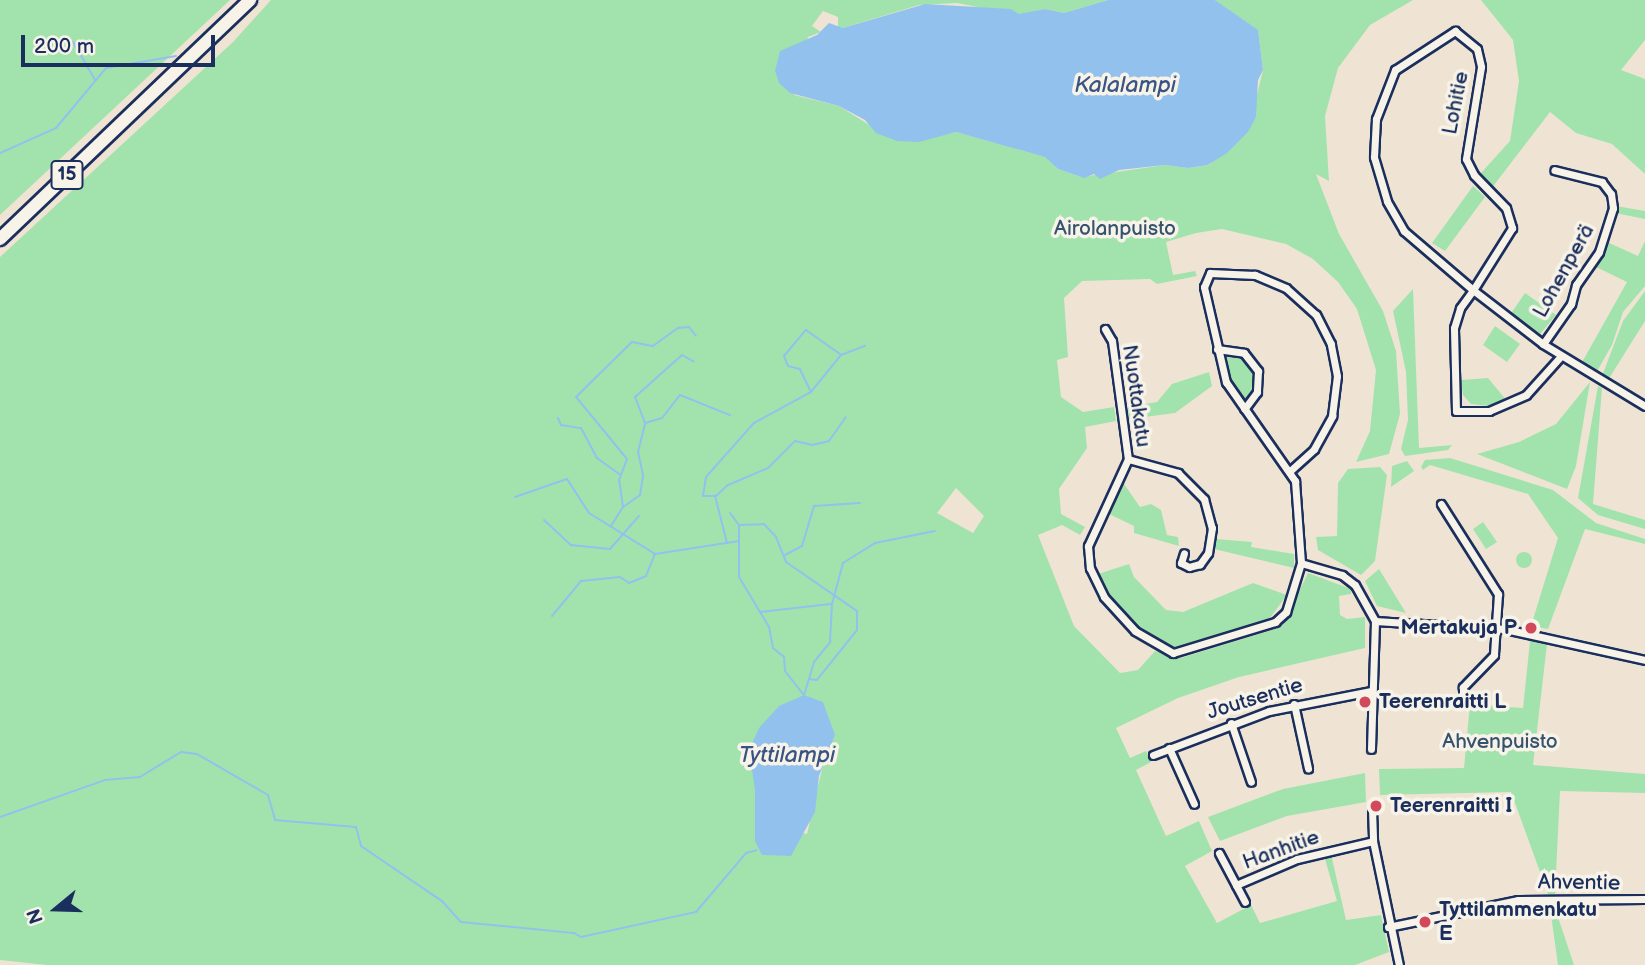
<!DOCTYPE html>
<html>
<head>
<meta charset="utf-8">
<style>
  body { margin:0 }
  #map { position:relative; width:1645px; height:965px; overflow:hidden; background:#efe4d3; font-family:"Balsamiq Sans",sans-serif }
  div>[style] { position:absolute }
  .green>* { inset:0; background:#a2e3ad }
  .round { border-radius:50% }
  .water>* { inset:0; background:#92c1ed }
  .stream>* { height:2px; margin:-1px; padding:0 1px; transform-origin:1px; border-radius:1px; background:#92c1ed }
  .roads { filter:drop-shadow(2px 0 #1b2f5e) drop-shadow(-2px 0 #1b2f5e) drop-shadow(0 2px #1b2f5e) drop-shadow(0 -2px #1b2f5e) }
  .street>* { height:7px; margin:-3.5px; padding:0 3.5px; transform-origin:3.5px; border-radius:3.5px; background:#f7f3e8 }
  .highway>* { height:12px; margin:-6px; padding:0 6px; transform-origin:6px; border-radius:6px; background:#f7f3e8 }
  .dots>* { width:19px; height:19px; translate:-50% -50%; box-sizing:border-box; border:4px solid #f7f3e8; border-radius:50% }
  span { translate:-50% -50%; white-space:nowrap; text-align:center; line-height:1.15; -webkit-text-stroke:7px #f7f3e8; paint-order:stroke }
  .shield-label span { padding:2px 5px; background:#f7f3e8; border:2px solid; border-radius:5px; -webkit-text-stroke-width:0 }
  .shield-label { font-size:19px; color:#1b2f5e; font-weight:700 }
  .street-label { font-size:21px; color:#1b2f5e }
  .park-label { font-size:21px; color:#36536e }
  .poi-label { font-size:21px; color:#1b2f5e; font-weight:700 }
  .right { translate:-100% -50%; text-align:right }
  .left { translate:0 -50%; text-align:left }
  .water-label { font-size:23px; color:#395482; font-style:italic }
  .north { position:absolute; left:21px; top:874px; width:70px; height:70px; -webkit-text-stroke:5px #f7f3e8; paint-order:stroke; rotate:251deg; font-size:19px; font-weight:700; line-height:28px; text-align:center; color:#1b2f5e }
  .north::after { content:''; display:block; margin:auto; width:24px; height:32px; background:#1b2f5e; clip-path:polygon(50% 0,100% 100%,50% 72%,0 100%) }
  .scale { position:absolute; left:21px; top:35px; width:194px; height:32px; box-sizing:border-box; border:4px solid #1b2f5e; border-top:0; padding-left:9px; font-size:21px; line-height:24px; white-space:nowrap; color:#1b2f5e; -webkit-text-stroke:5px #f7f3e8; paint-order:stroke }
</style>
</head>
<body>
<div id="map">
  <div class="green">
    <div style="clip-path:polygon(0 0,230px 0,0 215px)"></div>
    <div style="clip-path:polygon(evenodd,271px 0,1108px 0,1064px 13px,1045px 9px,1019px 15px,957px 3px,919px 5px,843px 28px,838px 27px,838px 17px,823px 11px,812px 26px,821px 32px,808px 37px,794px 95px,839px 106px,887px 136px,923px 140px,956px 132px,1046px 157px,1058px 169px,1081px 177px,1165px 165px,1188px 168px,1209px 165px,1248px 132px,1263px 70px,1258px 31px,1215px 0,1413px 0,1370px 25px,1338px 68px,1325px 116px,1329px 181px,1316px 174px,1339px 234px,1383px 311px,1396px 351px,1400px 414px,1389px 454px,1356px 462px,1370px 431px,1376px 370px,1357px 309px,1338px 282px,1313px 259px,1286px 244px,1222px 229px,1196px 233px,1166px 242px,1173px 275px,1195px 271px,1197px 276px,1157px 284px,1150px 279px,1082px 281px,1064px 298px,1068px 357px,1057px 360px,1061px 397px,1083px 412px,1114px 407px,1116px 421px,1085px 427px,1087px 448px,1059px 489px,1061px 514px,1085px 527px,1080px 535px,1062px 525px,1038px 535px,1074px 626px,1120px 673px,1138px 670px,1155px 651px,1181px 658px,1275px 629px,1286px 618px,1308px 573px,1351px 589px,1351px 594px,1339px 596px,1340px 615px,1347px 619px,1365px 617px,1365px 648px,1239px 677px,1178px 698px,1116px 728px,1130px 758px,1146px 751px,1151px 762px,1136px 770px,1166px 836px,1199px 821px,1212px 851px,1185px 866px,1217px 923px,1251px 905px,1260px 923px,1337px 901px,1325px 859px,1331px 854px,1346px 920px,1381px 915px,1389px 952px,1355px 965px,47px 965px,0 960px,0 257px,233px 42px,271px 0,956px 488px,984px 516px,973px 533px,937px 513px,956px 488px,271px 0,779px 706px,834px 738px,826px 752px,807px 834px,756px 824px,755px 790px,772px 715px,779px 706px)"></div>
    <div style="clip-path:polygon(1481px 0,1645px 0,1645px 40px,1621px 70px,1645px 79px,1645px 174px,1612px 144px,1576px 133px,1550px 112px,1491px 189px,1481px 173px,1510px 141px,1519px 81px,1513px 40px)"></div>
    <div style="clip-path:polygon(1473px 186px,1485px 197px,1445px 251px,1432px 243px)"></div>
    <div style="clip-path:polygon(1616px 206px,1645px 211px,1645px 219px,1615px 213px)"></div>
    <div style="clip-path:polygon(1645px 241px,1645px 286px,1623px 312px,1612px 345px,1596px 373px,1581px 364px,1627px 282px,1594px 266px,1607px 242px,1638px 256px)"></div>
    <div style="clip-path:polygon(1413px 289px,1419px 448px,1452px 445px,1448px 450px,1405px 456px,1401px 449px,1408px 420px,1406px 372px,1393px 311px)"></div>
    <div style="clip-path:polygon(1645px 291px,1645px 321px,1608px 380px,1602px 376px,1623px 321px)"></div>
    <div style="clip-path:polygon(1525px 293px,1556px 315px,1540px 334px,1510px 315px)"></div>
    <div style="clip-path:polygon(1495px 326px,1520px 344px,1507px 362px,1483px 345px)"></div>
    <div style="clip-path:polygon(1227px 354px,1237px 355px,1253px 370px,1255px 387px,1246px 399px,1240px 398px,1228px 374px)"></div>
    <div style="clip-path:polygon(1209px 372px,1212px 386px,1175px 413px,1129px 419px,1127px 407px,1157px 402px,1172px 384px)"></div>
    <div style="clip-path:polygon(1488px 378px,1507px 401px,1489px 406px,1471px 404px,1463px 395px,1461px 380px)"></div>
    <div style="clip-path:polygon(1590px 382px,1576px 466px,1567px 489px,1477px 454px,1519px 442px,1556px 424px)"></div>
    <div style="clip-path:polygon(1598px 386px,1602px 388px,1593px 504px,1645px 520px,1645px 529px,1598px 515px,1578px 498px)"></div>
    <div style="clip-path:polygon(1450px 458px,1553px 490px,1596px 523px,1645px 539px,1645px 544px,1585px 529px,1548px 629px,1531px 626px,1558px 538px,1528px 494px,1430px 465px,1423px 470px,1421px 467px,1425px 460px)"></div>
    <div style="clip-path:polygon(1407px 461px,1414px 471px,1391px 487px,1392px 466px)"></div>
    <div style="clip-path:polygon(1380px 467px,1387px 475px,1375px 561px,1361px 575px,1318px 550px,1316px 537px,1337px 536px,1338px 483px,1348px 469px)"></div>
    <div style="clip-path:polygon(1122px 481px,1140px 507px,1151px 504px,1161px 510px,1167px 535px,1178px 537px,1179px 546px,1134px 533px,1134px 526px,1107px 513px)"></div>
    <div style="clip-path:polygon(1483px 522px,1497px 542px,1486px 549px,1473px 529px)"></div>
    <div style="clip-path:polygon(1216px 539px,1252px 542px,1251px 547px,1294px 554px,1294px 568px,1214px 549px)"></div>
    <div class="round" style="left:1516px;top:552px;width:16px;height:16px"></div>
    <div style="clip-path:polygon(1129px 564px,1134px 577px,1166px 610px,1183px 612px,1253px 583px,1287px 595px,1269px 619px,1172px 648px,1138px 626px,1107px 594px,1098px 574px)"></div>
    <div style="clip-path:polygon(1379px 569px,1406px 613px,1377px 606px,1365px 581px)"></div>
    <div style="clip-path:polygon(1530px 641px,1547px 644px,1533px 765px,1645px 774px,1645px 793px,1560px 791px,1555px 894px,1548px 894px,1511px 792px,1380px 795px,1379px 769px,1464px 768px,1470px 704px,1523px 708px)"></div>
    <div style="clip-path:polygon(1365px 773px,1366px 802px,1287px 816px,1220px 841px,1208px 817px,1283px 789px)"></div>
    <div style="clip-path:polygon(1550px 908px,1555px 908px,1574px 965px,1558px 965px)"></div>
  </div>
  <div class="water">
    <div style="clip-path:polygon(1108px 0,1215px 0,1258px 30px,1263px 70px,1258px 80px,1256px 117px,1248px 132px,1227px 153px,1208px 165px,1188px 168px,1165px 165px,1119px 170px,1100px 179px,1094px 174px,1084px 178px,1058px 169px,1045px 157px,956px 132px,919px 142px,897px 141px,876px 133px,865px 120px,839px 106px,790px 93px,779px 83px,775px 71px,780px 51px,817px 35px,829px 23px,843px 28px,925px 4px,1011px 9px,1019px 14px,1045px 9px,1064px 13px)"></div>
    <div style="clip-path:polygon(804px 695px,823px 702px,835px 735px,819px 776px,815px 812px,791px 856px,762px 855px,755px 841px,755px 790px,749px 750px,759px 728px,779px 706px)"></div>
  </div>
  <div class="stream">
    <div style="left:73px;top:42px;width:44px;rotate:59.9deg"></div>
    <div style="left:0;top:153px;width:61px;rotate:-24.1deg"></div>
    <div style="left:56px;top:128px;width:78px;rotate:-50.2deg"></div>
    <div style="left:106px;top:68px;width:71px;rotate:-9.7deg"></div>
    <div style="left:811px;top:392px;width:25px;rotate:-116deg"></div>
    <div style="left:800px;top:369px;width:12px;rotate:-166deg"></div>
    <div style="left:788px;top:366px;width:11px;rotate:-112deg"></div>
    <div style="left:784px;top:356px;width:34px;rotate:-50deg"></div>
    <div style="left:806px;top:330px;width:42px;rotate:35.2deg"></div>
    <div style="left:558px;top:418px;width:8px;rotate:67deg"></div>
    <div style="left:561px;top:425px;width:20px;rotate:9deg"></div>
    <div style="left:581px;top:428px;width:34px;rotate:62deg"></div>
    <div style="left:597px;top:458px;width:29px;rotate:36deg"></div>
    <div style="left:645px;top:423px;width:18px;rotate:-16deg"></div>
    <div style="left:662px;top:418px;width:29px;rotate:-52deg"></div>
    <div style="left:680px;top:395px;width:54px;rotate:21.8deg"></div>
    <div style="left:716px;top:496px;width:16px;rotate:-43deg"></div>
    <div style="left:728px;top:485px;width:43px;rotate:-23deg"></div>
    <div style="left:768px;top:468px;width:38px;rotate:-45deg"></div>
    <div style="left:795px;top:441px;width:17px;rotate:13deg"></div>
    <div style="left:812px;top:445px;width:17px;rotate:-13deg"></div>
    <div style="left:829px;top:441px;width:29px;rotate:-55deg"></div>
    <div style="left:515px;top:497px;width:55px;rotate:-19.1deg"></div>
    <div style="left:567px;top:479px;width:40px;rotate:57.1deg"></div>
    <div style="left:589px;top:513px;width:78px;rotate:31.8deg"></div>
    <div style="left:655px;top:554px;width:85px;rotate:-8.8deg"></div>
    <div style="left:623px;top:507px;width:21px;rotate:-35deg"></div>
    <div style="left:640px;top:495px;width:20px;rotate:-81deg"></div>
    <div style="left:643px;top:475px;width:24px;rotate:-102deg"></div>
    <div style="left:638px;top:452px;width:30px;rotate:-76deg"></div>
    <div style="left:645px;top:423px;width:28px;rotate:-111deg"></div>
    <div style="left:635px;top:397px;width:63px;rotate:-41.8deg"></div>
    <div style="left:682px;top:355px;width:13px;rotate:29deg"></div>
    <div style="left:730px;top:513px;width:15px;rotate:53deg"></div>
    <div style="left:739px;top:525px;width:52px;rotate:90deg"></div>
    <div style="left:739px;top:577px;width:58px;rotate:59deg"></div>
    <div style="left:769px;top:627px;width:21px;rotate:79deg"></div>
    <div style="left:773px;top:648px;width:14px;rotate:39deg"></div>
    <div style="left:784px;top:657px;width:14px;rotate:86deg"></div>
    <div style="left:785px;top:671px;width:29px;rotate:52deg"></div>
    <div style="left:544px;top:520px;width:37px;rotate:43deg"></div>
    <div style="left:571px;top:545px;width:39px;rotate:6deg"></div>
    <div style="left:610px;top:549px;width:44px;rotate:-48.7deg"></div>
    <div style="left:739px;top:525px;width:25px;rotate:-2deg"></div>
    <div style="left:764px;top:524px;width:18px;rotate:47deg"></div>
    <div style="left:776px;top:537px;width:27px;rotate:68deg"></div>
    <div style="left:786px;top:562px;width:86px;rotate:34.6deg"></div>
    <div style="left:857px;top:611px;width:19px;rotate:90deg"></div>
    <div style="left:857px;top:630px;width:64px;rotate:128.7deg"></div>
    <div style="left:817px;top:680px;width:8px;rotate:-173deg"></div>
    <div style="left:611px;top:526px;width:22px;rotate:-58deg"></div>
    <div style="left:623px;top:507px;width:27px;rotate:-98deg"></div>
    <div style="left:619px;top:480px;width:22px;rotate:-69deg"></div>
    <div style="left:627px;top:459px;width:80px;rotate:-129.4deg"></div>
    <div style="left:576px;top:397px;width:78px;rotate:-44.5deg"></div>
    <div style="left:632px;top:342px;width:21px;rotate:11deg"></div>
    <div style="left:653px;top:346px;width:31px;rotate:-36deg"></div>
    <div style="left:678px;top:328px;width:11px;rotate:-5deg"></div>
    <div style="left:689px;top:327px;width:11px;rotate:52deg"></div>
    <div style="left:727px;top:543px;width:49px;rotate:-104.3deg"></div>
    <div style="left:715px;top:496px;width:12px;rotate:180deg"></div>
    <div style="left:703px;top:496px;width:19px;rotate:-81deg"></div>
    <div style="left:706px;top:477px;width:72px;rotate:-48.4deg"></div>
    <div style="left:754px;top:423px;width:65px;rotate:-28.5deg"></div>
    <div style="left:811px;top:392px;width:48px;rotate:-51deg"></div>
    <div style="left:841px;top:355px;width:26px;rotate:-21deg"></div>
    <div style="left:785px;top:555px;width:19px;rotate:-28deg"></div>
    <div style="left:802px;top:546px;width:42px;rotate:-73.3deg"></div>
    <div style="left:814px;top:506px;width:46px;rotate:-3.7deg"></div>
    <div style="left:760px;top:612px;width:71px;rotate:-6.4deg"></div>
    <div style="left:552px;top:616px;width:45px;rotate:-50.4deg"></div>
    <div style="left:581px;top:581px;width:39px;rotate:-6deg"></div>
    <div style="left:620px;top:577px;width:11px;rotate:34deg"></div>
    <div style="left:629px;top:583px;width:18px;rotate:-22deg"></div>
    <div style="left:646px;top:576px;width:24px;rotate:-68deg"></div>
    <div style="left:804px;top:695px;width:34px;rotate:-73deg"></div>
    <div style="left:814px;top:662px;width:26px;rotate:-51deg"></div>
    <div style="left:830px;top:642px;width:38px;rotate:-87deg"></div>
    <div style="left:832px;top:604px;width:42px;rotate:-75deg"></div>
    <div style="left:843px;top:563px;width:38px;rotate:-32deg"></div>
    <div style="left:875px;top:543px;width:61px;rotate:-11.3deg"></div>
    <div style="left:0;top:817px;width:111px;rotate:-19.4deg"></div>
    <div style="left:105px;top:780px;width:35px;rotate:-5deg"></div>
    <div style="left:140px;top:777px;width:48px;rotate:-31.4deg"></div>
    <div style="left:181px;top:752px;width:16px;rotate:7deg"></div>
    <div style="left:197px;top:754px;width:82px;rotate:30deg"></div>
    <div style="left:268px;top:795px;width:26px;rotate:74deg"></div>
    <div style="left:275px;top:820px;width:81px;rotate:4.9deg"></div>
    <div style="left:356px;top:827px;width:20px;rotate:75deg"></div>
    <div style="left:361px;top:846px;width:98px;rotate:34.2deg"></div>
    <div style="left:442px;top:901px;width:28px;rotate:48deg"></div>
    <div style="left:461px;top:922px;width:114px;rotate:5.6deg"></div>
    <div style="left:574px;top:933px;width:8px;rotate:30deg"></div>
    <div style="left:581px;top:937px;width:118px;rotate:-12.3deg"></div>
    <div style="left:696px;top:912px;width:77px;rotate:-49.7deg"></div>
    <div style="left:746px;top:853px;width:11px;rotate:-15deg"></div>
  </div>
  <div class="roads">
    <div class="street">
      <div style="left:1455px;top:31px;width:28px;rotate:39deg"></div>
      <div style="left:1477px;top:49px;width:18px;rotate:77deg"></div>
      <div style="left:1481px;top:67px;width:93px;rotate:99.3deg"></div>
      <div style="left:1466px;top:159px;width:18px;rotate:63deg"></div>
      <div style="left:1474px;top:175px;width:46px;rotate:45.9deg"></div>
      <div style="left:1506px;top:208px;width:21px;rotate:73deg"></div>
      <div style="left:1512px;top:228px;width:73px;rotate:122.2deg"></div>
      <div style="left:1473px;top:290px;width:91px;rotate:-139.5deg"></div>
      <div style="left:1404px;top:231px;width:34px;rotate:-120deg"></div>
      <div style="left:1387px;top:201px;width:46px;rotate:-106.5deg"></div>
      <div style="left:1374px;top:157px;width:38px;rotate:-87deg"></div>
      <div style="left:1376px;top:119px;width:53px;rotate:-68.8deg"></div>
      <div style="left:1395px;top:70px;width:72px;rotate:-33deg"></div>
      <div style="left:1105px;top:329px;width:14px;rotate:60deg"></div>
      <div style="left:1112px;top:341px;width:119px;rotate:82.3deg"></div>
      <div style="left:1128px;top:459px;width:96px;rotate:114.7deg"></div>
      <div style="left:1088px;top:546px;width:22px;rotate:85deg"></div>
      <div style="left:1090px;top:568px;width:32px;rotate:64deg"></div>
      <div style="left:1104px;top:597px;width:46px;rotate:47.6deg"></div>
      <div style="left:1135px;top:631px;width:44px;rotate:30.1deg"></div>
      <div style="left:1173px;top:653px;width:107px;rotate:-16.9deg"></div>
      <div style="left:1275px;top:622px;width:15px;rotate:-42deg"></div>
      <div style="left:1286px;top:612px;width:51px;rotate:-73deg"></div>
      <div style="left:1301px;top:563px;width:43px;rotate:16.3deg"></div>
      <div style="left:1342px;top:575px;width:16px;rotate:38deg"></div>
      <div style="left:1355px;top:585px;width:41px;rotate:60.9deg"></div>
      <div style="left:1375px;top:621px;width:128px;rotate:91.8deg"></div>
      <div style="left:1543px;top:344px;width:49px;rotate:-55deg"></div>
      <div style="left:1571px;top:304px;width:20px;rotate:-75deg"></div>
      <div style="left:1576px;top:285px;width:40px;rotate:-55.1deg"></div>
      <div style="left:1599px;top:252px;width:46px;rotate:-72.3deg"></div>
      <div style="left:1613px;top:208px;width:14px;rotate:-98deg"></div>
      <div style="left:1611px;top:194px;width:15px;rotate:-127deg"></div>
      <div style="left:1602px;top:182px;width:49px;rotate:-166deg"></div>
      <div style="left:1217px;top:349px;width:27px;rotate:8deg"></div>
      <div style="left:1244px;top:353px;width:23px;rotate:52deg"></div>
      <div style="left:1258px;top:371px;width:21px;rotate:93deg"></div>
      <div style="left:1257px;top:392px;width:21px;rotate:127deg"></div>
      <div style="left:1561px;top:356px;width:52px;rotate:131.9deg"></div>
      <div style="left:1526px;top:395px;width:40px;rotate:156.6deg"></div>
      <div style="left:1489px;top:411px;width:33px;rotate:180deg"></div>
      <div style="left:1456px;top:411px;width:83px;rotate:-91.4deg"></div>
      <div style="left:1454px;top:328px;width:21px;rotate:-73deg"></div>
      <div style="left:1460px;top:308px;width:22px;rotate:-54deg"></div>
      <div style="left:1473px;top:290px;width:88px;rotate:37.6deg"></div>
      <div style="left:1543px;top:344px;width:119px;rotate:31.3deg"></div>
      <div style="left:1128px;top:459px;width:52px;rotate:15.6deg"></div>
      <div style="left:1178px;top:473px;width:37px;rotate:45deg"></div>
      <div style="left:1204px;top:499px;width:30px;rotate:75deg"></div>
      <div style="left:1212px;top:528px;width:25px;rotate:99deg"></div>
      <div style="left:1208px;top:553px;width:14px;rotate:126deg"></div>
      <div style="left:1200px;top:564px;width:11px;rotate:165deg"></div>
      <div style="left:1189px;top:567px;width:9px;rotate:-153deg"></div>
      <div style="left:1181px;top:563px;width:10px;rotate:-73deg"></div>
      <div style="left:1291px;top:470px;width:31px;rotate:-42deg"></div>
      <div style="left:1314px;top:449px;width:38px;rotate:-61deg"></div>
      <div style="left:1332px;top:416px;width:40px;rotate:-82.9deg"></div>
      <div style="left:1337px;top:376px;width:33px;rotate:-101deg"></div>
      <div style="left:1331px;top:344px;width:33px;rotate:-117deg"></div>
      <div style="left:1316px;top:315px;width:40px;rotate:-138deg"></div>
      <div style="left:1286px;top:288px;width:34px;rotate:-157deg"></div>
      <div style="left:1255px;top:275px;width:45px;rotate:-177.5deg"></div>
      <div style="left:1210px;top:273px;width:15px;rotate:113deg"></div>
      <div style="left:1204px;top:287px;width:98px;rotate:77deg"></div>
      <div style="left:1226px;top:382px;width:121px;rotate:55.1deg"></div>
      <div style="left:1295px;top:481px;width:82px;rotate:85.8deg"></div>
      <div style="left:1441px;top:504px;width:107px;rotate:57.7deg"></div>
      <div style="left:1498px;top:594px;width:61px;rotate:93.8deg"></div>
      <div style="left:1494px;top:655px;width:45px;rotate:134.1deg"></div>
      <div style="left:1463px;top:687px;width:14px;rotate:90deg"></div>
      <div style="left:1375px;top:621px;width:130px;rotate:3.5deg"></div>
      <div style="left:1505px;top:629px;width:143px;rotate:12.5deg"></div>
      <div style="left:1294px;top:704px;width:66px;rotate:77.7deg"></div>
      <div style="left:1231px;top:723px;width:62px;rotate:71.3deg"></div>
      <div style="left:1169px;top:748px;width:61px;rotate:65.9deg"></div>
      <div style="left:1153px;top:755px;width:124px;rotate:-20.8deg"></div>
      <div style="left:1269px;top:711px;width:104px;rotate:-11.1deg"></div>
      <div style="left:1372px;top:809px;width:32px;rotate:88deg"></div>
      <div style="left:1373px;top:841px;width:127px;rotate:78.2deg"></div>
      <div style="left:1219px;top:853px;width:36px;rotate:62deg"></div>
      <div style="left:1236px;top:885px;width:66px;rotate:-23.1deg"></div>
      <div style="left:1297px;top:859px;width:78px;rotate:-13.3deg"></div>
      <div style="left:1236px;top:885px;width:19px;rotate:62deg"></div>
      <div style="left:1388px;top:927px;width:133px;rotate:-11.7deg"></div>
      <div style="left:1518px;top:900px;width:127px;rotate:-0.5deg"></div>
    </div>
    <div class="highway">
      <div style="left:0;top:239px;width:346px;rotate:-43.7deg"></div>
    </div>
  </div>
  <div class="dots">
    <div style="left:1531px;top:628px;background:#d1495b"></div>
    <div style="left:1365px;top:702px;background:#d1495b"></div>
    <div style="left:1376px;top:806px;background:#d1495b"></div>
    <div style="left:1425px;top:922px;background:#d1495b"></div>
  </div>
  <div class="shield-label">
    <span style="left:67px;top:175px">15</span>
  </div>
  <div class="street-label">
    <span style="left:1456px;top:103px;rotate:-79deg">Lohitie</span>
    <span style="left:1564px;top:271px;rotate:-61deg">Lohenperä</span>
    <span style="left:1136px;top:396px;rotate:82deg">Nuottakatu</span>
    <span style="left:1255px;top:699px;rotate:-17deg">Joutsentie</span>
    <span style="left:1281px;top:850px;rotate:-20deg">Hanhitie</span>
    <span style="left:1579px;top:883px;rotate:1deg">Ahventie</span>
  </div>
  <div class="park-label">
    <span style="left:1115px;top:229px">Airolanpuisto</span>
    <span style="left:1500px;top:742px">Ahvenpuisto</span>
  </div>
  <div class="poi-label">
    <span class="right" style="left:1517px;top:628px">Mertakuja P</span>
    <span class="left" style="left:1379px;top:702px">Teerenraitti L</span>
    <span class="left" style="left:1390px;top:806px">Teerenraitti I</span>
    <span class="left" style="left:1439px;top:922px">Tyttilammenkatu<br>E</span>
  </div>
  <div class="water-label">
    <span style="left:1125px;top:85px">Kalalampi</span>
    <span style="left:787px;top:755px">Tyttilampi</span>
  </div>
  <div class="north">N</div>
  <div class="scale">200 m</div>
</div>
</body>
</html>
